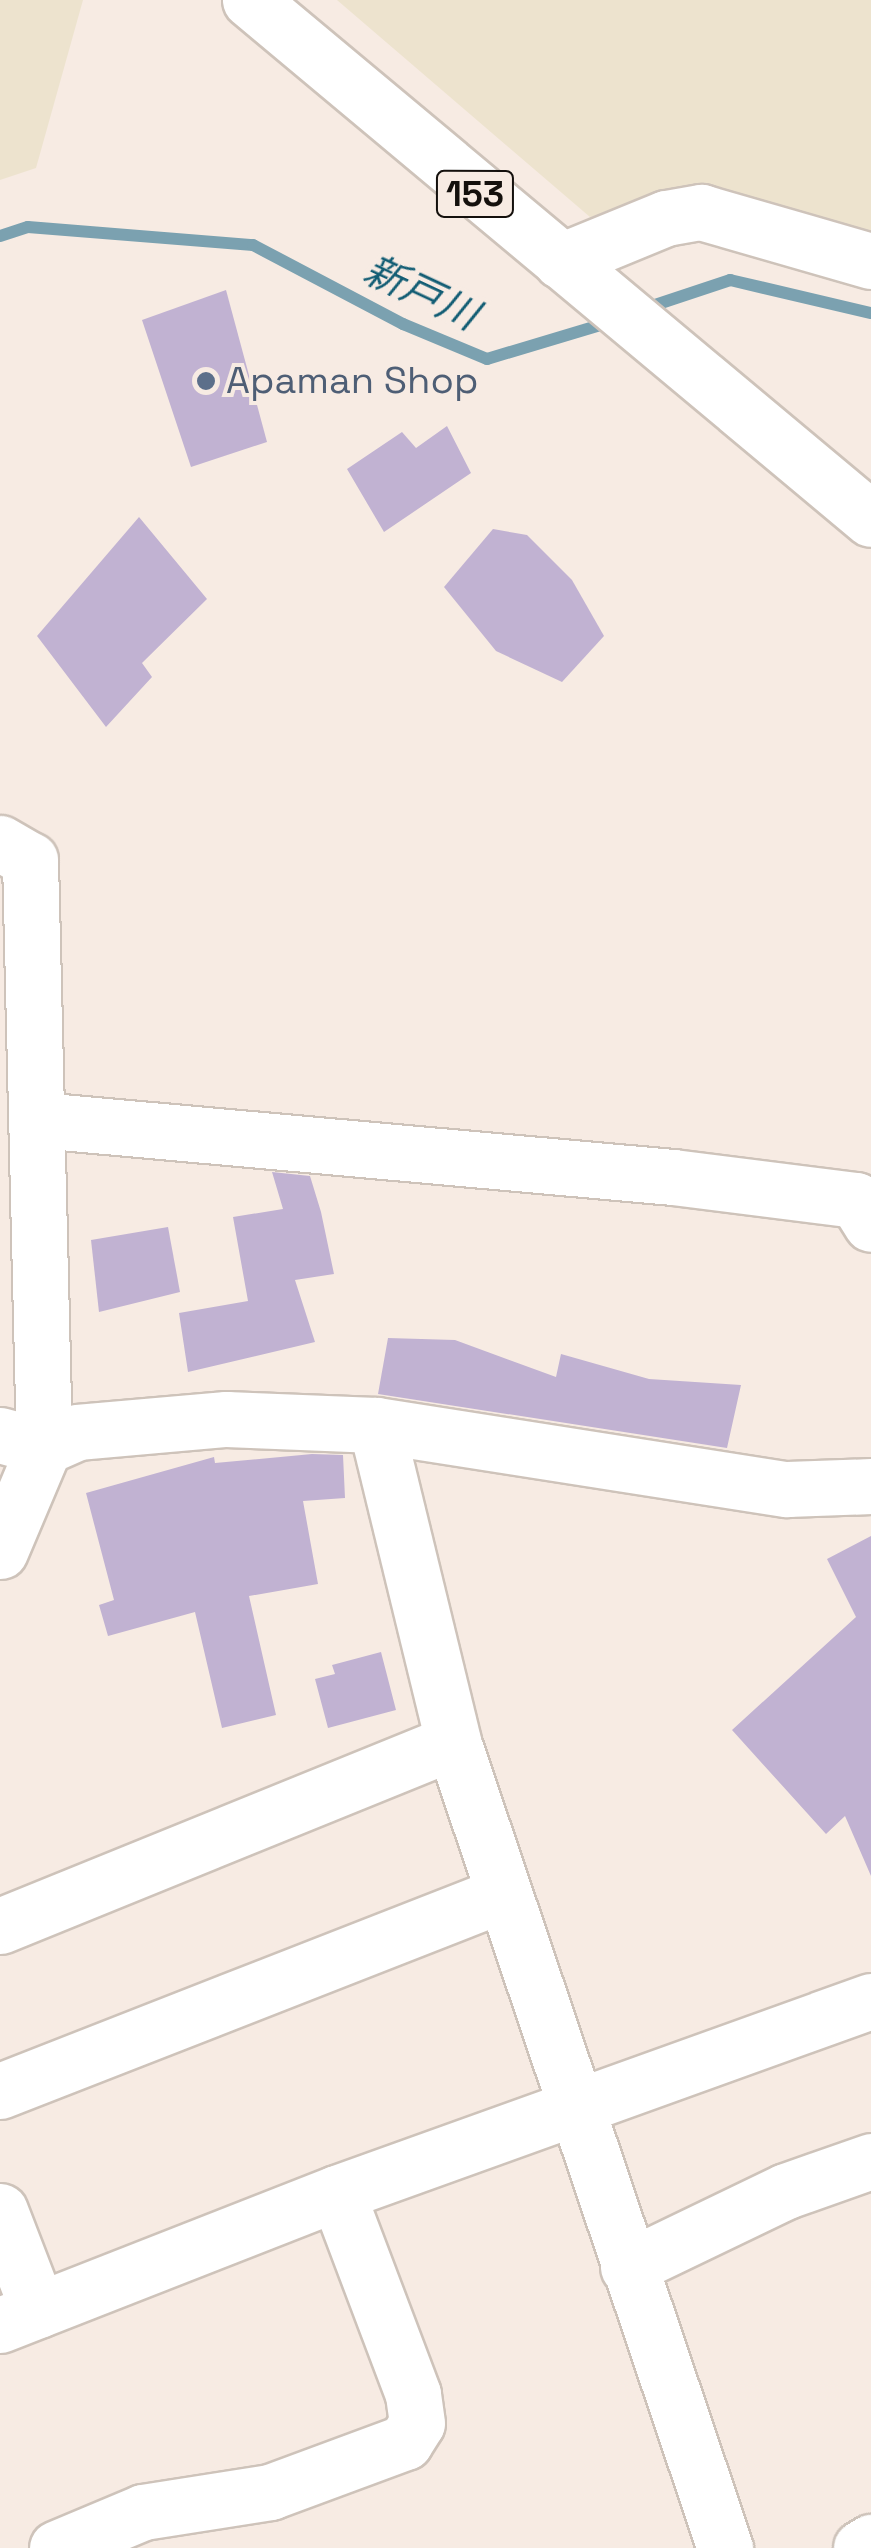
<!DOCTYPE html>
<html>
<head>
<meta charset="utf-8">
<style>
  body { margin:0 }
  #map { position:relative; width:871px; height:2548px; overflow:hidden; background:#f7ebe3; font-family:"Space Grotesk","Noto Sans JP",sans-serif }
  div>[style] { position:absolute }
  .commercial>* { inset:0; background:#ede3ce }
  .stream>* { height:12px; margin:-6px; padding:0 6px; transform-origin:6px; border-radius:6px; background:#7ba1b0 }
  .building>* { inset:0; background:#c1b2d2 }
  .roads { filter:drop-shadow(2px 0 #cec3ba) drop-shadow(-2px 0 #cec3ba) drop-shadow(0 2px #cec3ba) drop-shadow(0 -2px #cec3ba) }
  .minor>* { height:55px; margin:-27.5px; padding:0 27.5px; transform-origin:27.5px; border-radius:27.5px; background:#fff }
  .highway>* { height:55px; margin:-27.5px; padding:0 27.5px; transform-origin:27.5px; border-radius:27.5px; background:#fff }
  .dots>* { width:28px; height:28px; translate:-50% -50%; box-sizing:border-box; border:5px solid #f7ebe3; border-radius:50% }
  span { translate:-50% -50%; white-space:nowrap; text-align:center; line-height:1.15; -webkit-text-stroke:8px #f7ebe3; paint-order:stroke }
  .shield-label span { padding:2px 8px; background:#f7ebe3; border:2px solid; border-radius:8px; -webkit-text-stroke-width:0 }
  .shield-label { font-size:35px; color:#14100d; font-weight:700 }
  .service-label { font-size:38px; color:#4e5e75 }
  .left { translate:0 -50%; text-align:left }
  .water-label { font-size:40px; color:#125d74; font-style:italic }
</style>
</head>
<body>
<div id="map">
  <div class="commercial">
    <div style="clip-path:polygon(0 0,83px 0,36px 168px,0 180px)"></div>
    <div style="clip-path:polygon(337px 0,871px 0,871px 244px,690px 201px,590px 217px)"></div>
  </div>
  <div class="stream">
    <div style="left:0;top:236px;width:29px;rotate:-18deg"></div>
    <div style="left:28px;top:227px;width:226px;rotate:4.6deg"></div>
    <div style="left:253px;top:245px;width:170px;rotate:27.8deg"></div>
    <div style="left:403px;top:324px;width:91px;rotate:22.6deg"></div>
    <div style="left:487px;top:359px;width:128px;rotate:-16.7deg"></div>
    <div style="left:643px;top:309px;width:92px;rotate:-18.4deg"></div>
    <div style="left:730px;top:280px;width:145px;rotate:13.2deg"></div>
  </div>
  <div class="building">
    <div style="clip-path:polygon(226px 290px,267px 442px,191px 467px,142px 320px)"></div>
    <div style="clip-path:polygon(447px 426px,471px 473px,384px 532px,347px 469px,402px 432px,416px 448px)"></div>
    <div style="clip-path:polygon(139px 517px,207px 599px,142px 663px,152px 677px,106px 727px,37px 636px)"></div>
    <div style="clip-path:polygon(493px 529px,527px 535px,572px 580px,604px 636px,562px 682px,496px 651px,444px 587px)"></div>
    <div style="clip-path:polygon(272px 1172px,310px 1176px,321px 1212px,334px 1274px,295px 1280px,315px 1342px,188px 1372px,179px 1313px,248px 1301px,233px 1217px,283px 1209px)"></div>
    <div style="clip-path:polygon(168px 1227px,180px 1292px,99px 1312px,91px 1240px)"></div>
    <div style="clip-path:polygon(388px 1338px,455px 1340px,556px 1377px,561px 1354px,649px 1379px,741px 1385px,727px 1448px,378px 1394px)"></div>
    <div style="clip-path:polygon(312px 1454px,343px 1455px,345px 1498px,303px 1501px,318px 1584px,249px 1596px,276px 1715px,222px 1728px,195px 1612px,108px 1636px,99px 1605px,114px 1600px,86px 1493px,214px 1457px,215px 1463px)"></div>
    <div style="clip-path:polygon(871px 1536px,871px 1876px,845px 1816px,826px 1834px,732px 1730px,856px 1617px,827px 1559px)"></div>
    <div style="clip-path:polygon(381px 1652px,396px 1710px,328px 1728px,315px 1679px,335px 1674px,332px 1665px)"></div>
  </div>
  <div class="roads">
    <div class="minor">
      <div style="left:561px;top:261px;width:113px;rotate:-22.3deg"></div>
      <div style="left:666px;top:218px;width:36px;rotate:-10deg"></div>
      <div style="left:701px;top:212px;width:177px;rotate:16.1deg"></div>
      <div style="left:0;top:843px;width:34px;rotate:30deg"></div>
      <div style="left:30px;top:860px;width:587px;rotate:88.63deg"></div>
      <div style="left:44px;top:1447px;width:113px;rotate:112.9deg"></div>
      <div style="left:39px;top:1120px;width:637px;rotate:5.14deg"></div>
      <div style="left:673px;top:1177px;width:184px;rotate:7.2deg"></div>
      <div style="left:856px;top:1200px;width:28px;rotate:58deg"></div>
      <div style="left:376px;top:1425px;width:326px;rotate:76.3deg"></div>
      <div style="left:453px;top:1742px;width:851px;rotate:71.35deg"></div>
      <div style="left:0;top:1435px;width:46px;rotate:15.3deg"></div>
      <div style="left:44px;top:1447px;width:36px;rotate:-24deg"></div>
      <div style="left:77px;top:1432px;width:150px;rotate:-5deg"></div>
      <div style="left:226px;top:1419px;width:150px;rotate:2.3deg"></div>
      <div style="left:376px;top:1425px;width:416px;rotate:8.9deg"></div>
      <div style="left:787px;top:1489px;width:84px;rotate:-2deg"></div>
      <div style="left:0;top:1926px;width:489px;rotate:-22.1deg"></div>
      <div style="left:0;top:2091px;width:538px;rotate:-21.37deg"></div>
      <div style="left:0;top:2211px;width:106px;rotate:69deg"></div>
      <div style="left:628px;top:2267px;width:175px;rotate:-25.7deg"></div>
      <div style="left:786px;top:2191px;width:90px;rotate:-19.4deg"></div>
      <div style="left:0;top:2325px;width:362px;rotate:-21.4deg"></div>
      <div style="left:337px;top:2193px;width:567px;rotate:-19.78deg"></div>
      <div style="left:57px;top:2548px;width:93px;rotate:-22.7deg"></div>
      <div style="left:143px;top:2512px;width:129px;rotate:-8.9deg"></div>
      <div style="left:270px;top:2492px;width:144px;rotate:-20.3deg"></div>
      <div style="left:405px;top:2442px;width:22px;rotate:-58deg"></div>
      <div style="left:417px;top:2423px;width:29px;rotate:-98deg"></div>
      <div style="left:413px;top:2394px;width:215px;rotate:-110.7deg"></div>
      <div style="left:861px;top:2548px;width:12px;rotate:-31deg"></div>
    </div>
    <div class="highway">
      <div style="left:250px;top:0;width:809px;rotate:39.89deg"></div>
    </div>
  </div>
  <div class="dots">
    <div style="left:206px;top:381px;background:#5c6f8a"></div>
  </div>
  <div class="shield-label">
    <span style="left:475px;top:194px">153</span>
  </div>
  <div class="service-label">
    <span class="left" style="left:226px;top:381px">Apaman Shop</span>
  </div>
  <div class="water-label">
    <span style="left:421px;top:293px;rotate:25deg">新戸川</span>
  </div>
</div>
</body>
</html>
